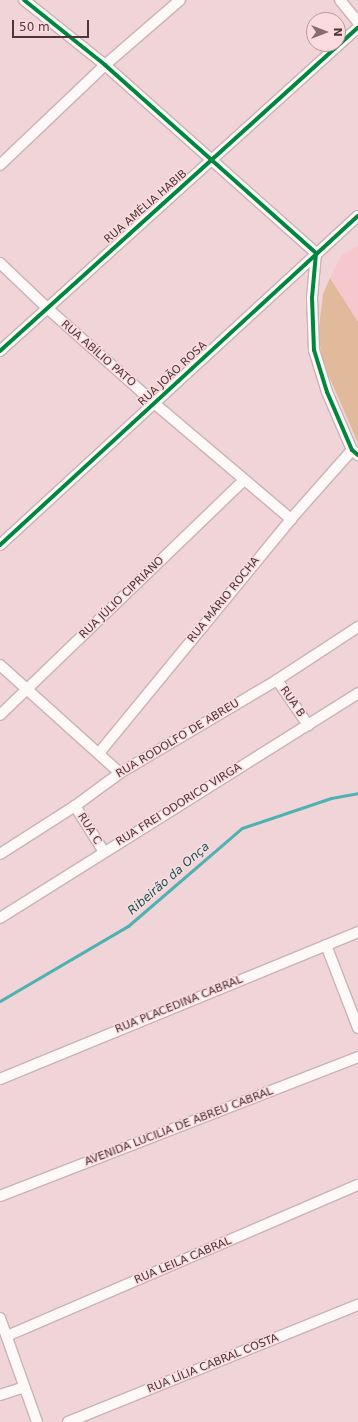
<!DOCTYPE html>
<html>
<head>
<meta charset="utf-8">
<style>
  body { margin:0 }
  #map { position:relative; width:358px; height:1422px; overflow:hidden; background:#f0d4d7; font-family:"DejaVu Sans",sans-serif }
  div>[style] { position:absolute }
  .built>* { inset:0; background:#f6c7cd }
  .green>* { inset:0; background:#e1ba9b }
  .stream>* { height:3px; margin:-1.5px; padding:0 1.5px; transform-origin:1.5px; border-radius:1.5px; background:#4fb2b0 }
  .roads { filter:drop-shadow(1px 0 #c9b3b5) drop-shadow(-1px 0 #c9b3b5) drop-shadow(0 1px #c9b3b5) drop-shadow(0 -1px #c9b3b5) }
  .minor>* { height:10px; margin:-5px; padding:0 5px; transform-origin:5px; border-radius:5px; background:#fdf9f9 }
  .cycleway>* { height:4px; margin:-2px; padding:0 2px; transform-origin:2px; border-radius:2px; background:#00873e }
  span { translate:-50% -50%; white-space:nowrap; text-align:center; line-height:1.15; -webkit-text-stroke:3px #fcdbde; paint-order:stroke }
  .street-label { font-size:11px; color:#4c3639 }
  .water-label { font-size:12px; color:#0d5754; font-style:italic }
  .north { position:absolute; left:306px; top:12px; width:40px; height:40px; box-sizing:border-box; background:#fcdbde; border:1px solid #b6999c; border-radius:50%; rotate:90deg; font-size:11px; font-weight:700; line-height:16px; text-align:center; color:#4c3639 }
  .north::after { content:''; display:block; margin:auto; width:14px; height:18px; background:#856d70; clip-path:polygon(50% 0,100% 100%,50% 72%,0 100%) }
  .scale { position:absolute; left:12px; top:20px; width:77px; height:18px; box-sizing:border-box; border:2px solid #4c3639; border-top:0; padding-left:5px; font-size:12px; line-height:14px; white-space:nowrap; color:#4c3639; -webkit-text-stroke:3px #fcdbde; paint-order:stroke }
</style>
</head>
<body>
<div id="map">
  <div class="built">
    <div style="clip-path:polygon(358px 246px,358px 322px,330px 278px,342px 255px)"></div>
  </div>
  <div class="green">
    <div style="clip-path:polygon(330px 278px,358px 322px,358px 443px,324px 365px,318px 336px,323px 294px)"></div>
  </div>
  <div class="stream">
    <div style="left:0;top:1001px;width:148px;rotate:-30.4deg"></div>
    <div style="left:128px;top:926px;width:150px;rotate:-40.7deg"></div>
    <div style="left:242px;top:828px;width:94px;rotate:-18.6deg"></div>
    <div style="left:331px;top:798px;width:27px;rotate:-10deg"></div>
  </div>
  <div class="roads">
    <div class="minor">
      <div style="left:24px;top:0;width:104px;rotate:38.7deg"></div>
      <div style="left:105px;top:65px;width:283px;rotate:41.7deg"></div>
      <div style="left:316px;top:253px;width:45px;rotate:95.1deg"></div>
      <div style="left:312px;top:298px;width:52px;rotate:87.8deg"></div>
      <div style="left:314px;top:350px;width:44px;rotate:72.8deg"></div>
      <div style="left:327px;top:392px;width:63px;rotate:66.7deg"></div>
      <div style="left:352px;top:450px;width:8px;rotate:40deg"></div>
      <div style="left:340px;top:0;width:28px;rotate:51deg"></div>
      <div style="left:0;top:165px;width:145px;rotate:-43.6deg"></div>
      <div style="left:105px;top:65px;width:99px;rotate:-40.9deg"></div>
      <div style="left:0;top:263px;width:64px;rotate:43.7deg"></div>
      <div style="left:46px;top:307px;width:144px;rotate:41.6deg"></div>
      <div style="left:154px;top:403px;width:180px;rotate:40.3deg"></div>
      <div style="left:0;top:351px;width:482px;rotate:-42.1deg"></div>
      <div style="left:0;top:545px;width:486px;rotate:-42.6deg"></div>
      <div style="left:0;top:665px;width:161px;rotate:42deg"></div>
      <div style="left:277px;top:680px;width:55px;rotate:55.4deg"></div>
      <div style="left:0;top:715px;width:339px;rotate:-43.9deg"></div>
      <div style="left:99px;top:753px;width:303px;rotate:-50.6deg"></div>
      <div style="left:291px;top:519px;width:92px;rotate:-48.5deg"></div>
      <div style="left:75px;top:806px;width:54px;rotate:57.8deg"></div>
      <div style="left:0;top:854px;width:89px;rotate:-32.6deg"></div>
      <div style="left:75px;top:806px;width:56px;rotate:-36.3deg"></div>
      <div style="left:120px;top:773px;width:182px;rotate:-30.6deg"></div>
      <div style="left:277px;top:680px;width:97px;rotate:-33.2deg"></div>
      <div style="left:0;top:918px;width:423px;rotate:-32.1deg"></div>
      <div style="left:326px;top:945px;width:89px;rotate:68.9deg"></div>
      <div style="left:0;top:1079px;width:387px;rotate:-22.3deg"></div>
      <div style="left:0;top:1196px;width:384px;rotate:-21.2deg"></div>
      <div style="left:0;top:1318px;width:110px;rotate:70.4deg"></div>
      <div style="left:7px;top:1336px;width:382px;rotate:-23.3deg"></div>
      <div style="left:0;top:1395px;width:25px;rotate:-18deg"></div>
      <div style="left:68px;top:1422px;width:313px;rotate:-22deg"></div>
    </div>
  </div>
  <div class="cycleway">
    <div style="left:24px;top:0;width:104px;rotate:38.7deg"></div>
    <div style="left:105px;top:65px;width:283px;rotate:41.7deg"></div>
    <div style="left:316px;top:253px;width:45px;rotate:95.1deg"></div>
    <div style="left:312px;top:298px;width:52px;rotate:87.8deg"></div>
    <div style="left:314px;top:350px;width:44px;rotate:72.8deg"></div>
    <div style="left:327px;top:392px;width:63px;rotate:66.7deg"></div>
    <div style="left:352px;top:450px;width:8px;rotate:40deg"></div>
    <div style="left:0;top:351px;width:482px;rotate:-42.1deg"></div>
    <div style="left:0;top:545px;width:486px;rotate:-42.6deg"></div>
  </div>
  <div class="street-label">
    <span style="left:146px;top:207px;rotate:-41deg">RUA AMÉLIA HABIB</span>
    <span style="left:98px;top:354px;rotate:41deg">RUA ABÍLIO PATO</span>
    <span style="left:173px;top:374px;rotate:-43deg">RUA JOÃO ROSA</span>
    <span style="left:122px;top:598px;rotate:-44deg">RUA JÚLIO CIPRIANO</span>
    <span style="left:224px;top:600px;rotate:-51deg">RUA MÁRIO ROCHA</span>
    <span style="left:292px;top:702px;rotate:55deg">RUA B</span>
    <span style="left:178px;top:739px;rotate:-31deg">RUA RODOLFO DE ABREU</span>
    <span style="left:179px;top:805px;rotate:-32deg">RUA FREI ODORICO VIRGA</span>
    <span style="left:89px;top:829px;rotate:58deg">RUA C</span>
    <span style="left:179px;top:1005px;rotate:-22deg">RUA PLACEDINA CABRAL</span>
    <span style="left:179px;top:1127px;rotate:-21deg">AVENIDA LUCILIA DE ABREU CABRAL</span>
    <span style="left:183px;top:1261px;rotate:-23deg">RUA LEILA CABRAL</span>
    <span style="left:213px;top:1364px;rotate:-22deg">RUA LÍLIA CABRAL COSTA</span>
  </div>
  <div class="water-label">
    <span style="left:169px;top:879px;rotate:-41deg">Ribeirão da Onça</span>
  </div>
  <div class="north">N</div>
  <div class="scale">50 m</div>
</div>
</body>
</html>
